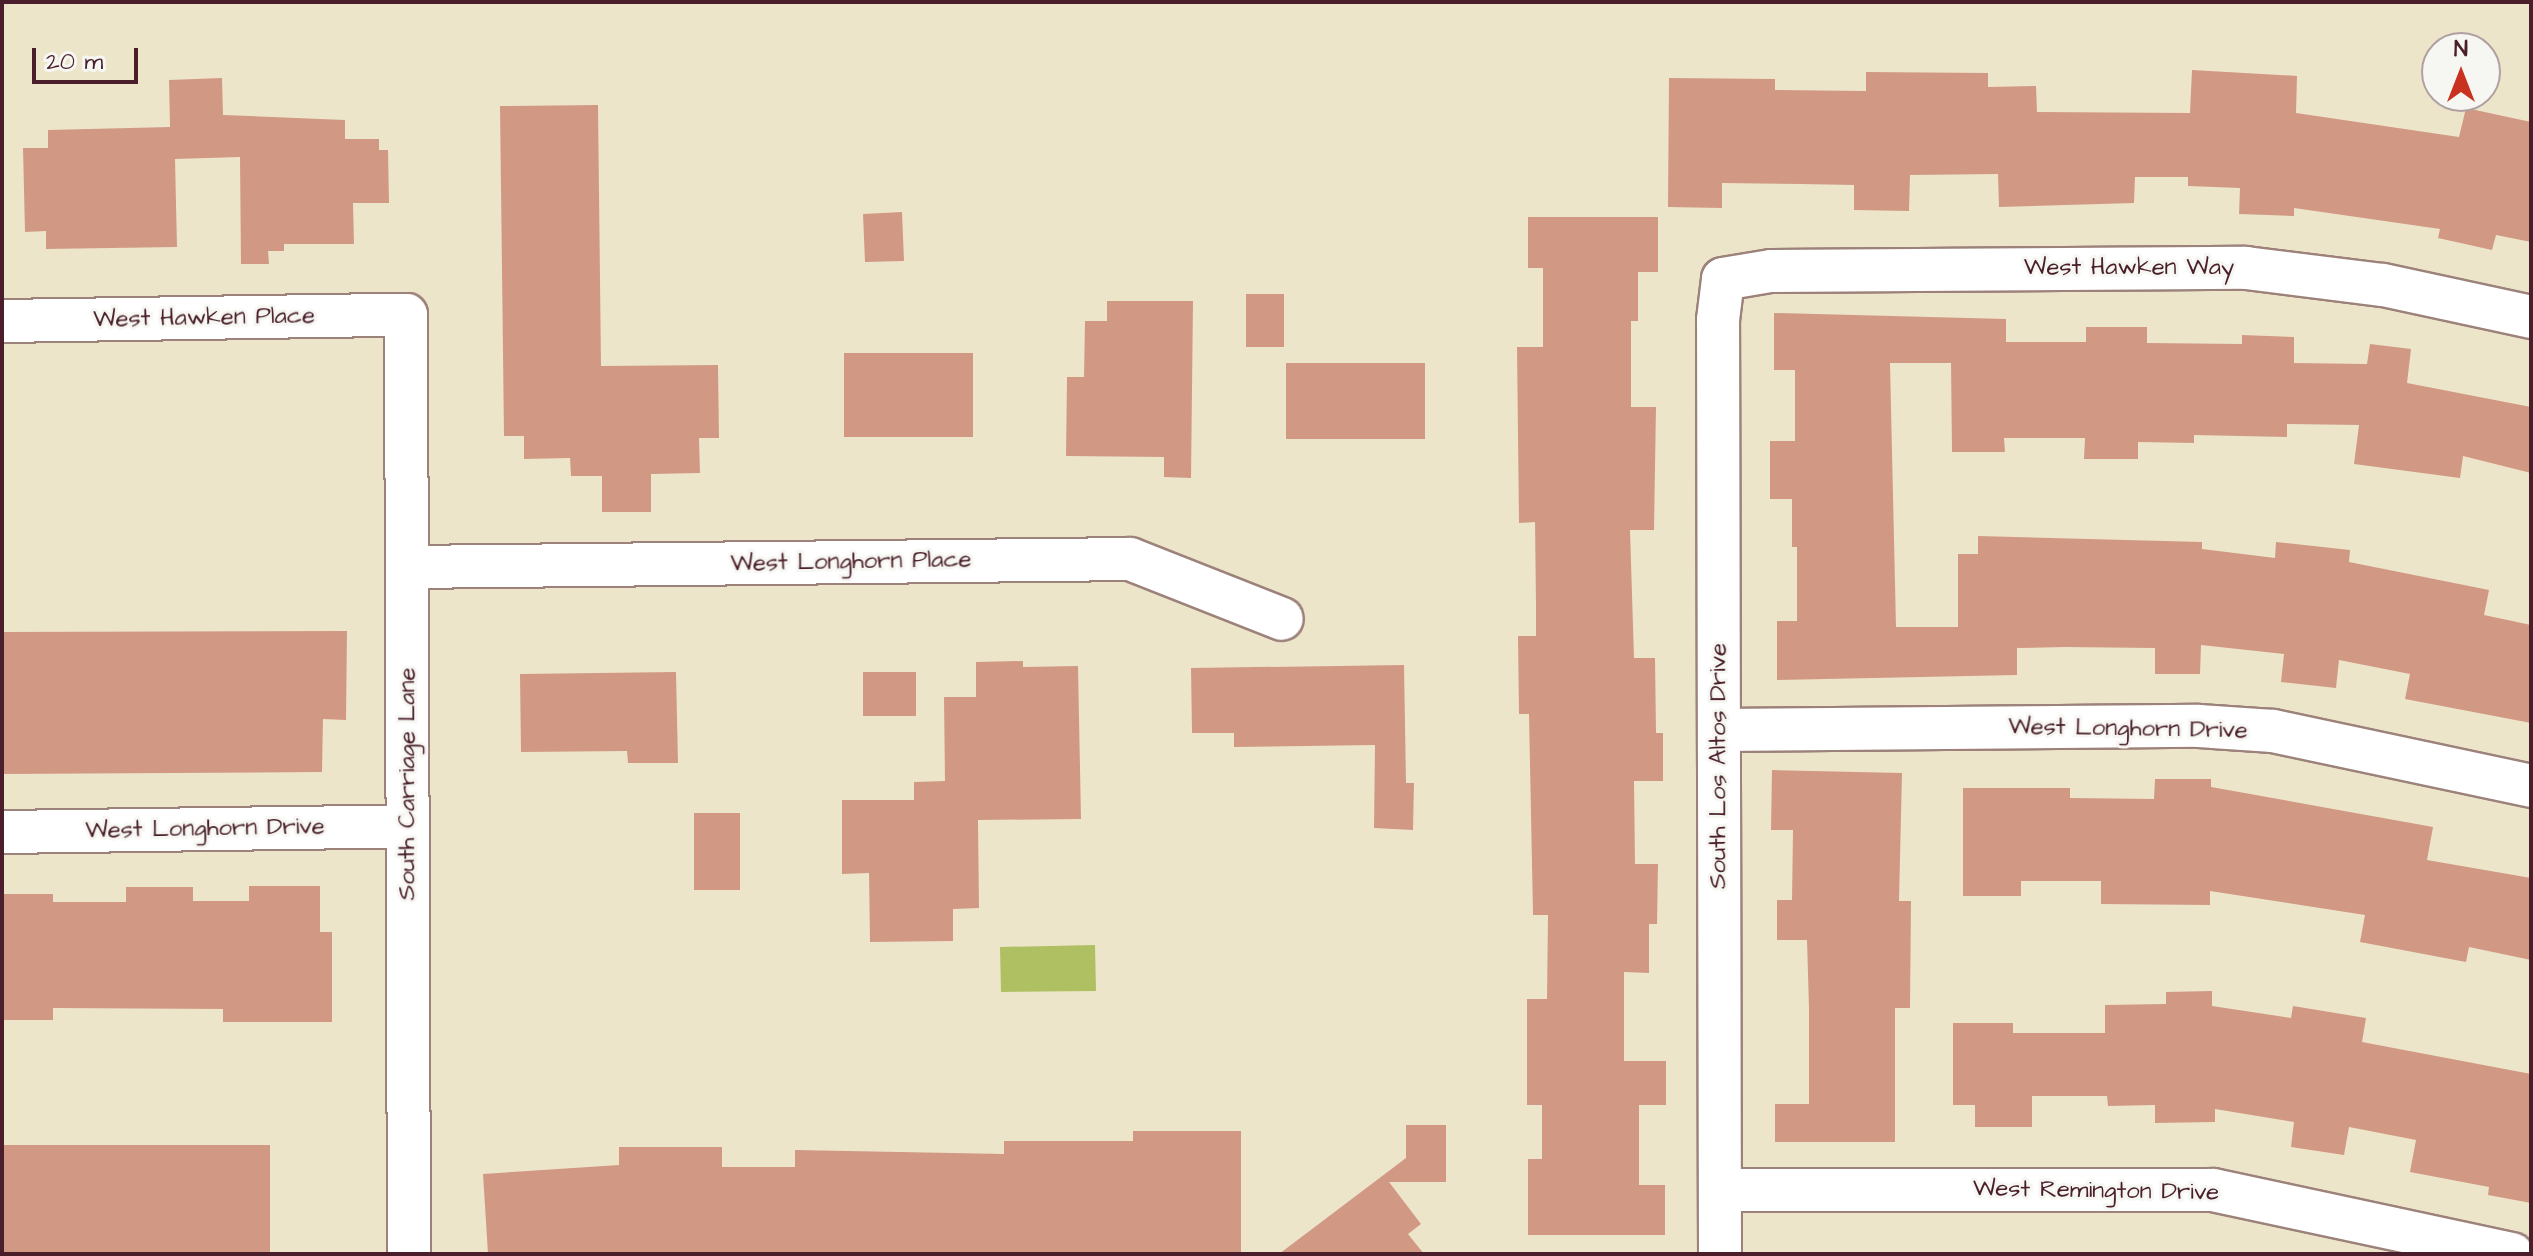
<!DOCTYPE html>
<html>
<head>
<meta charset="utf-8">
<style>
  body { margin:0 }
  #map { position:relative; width:2533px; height:1256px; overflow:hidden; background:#ede5ca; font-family:"Architects Daughter",sans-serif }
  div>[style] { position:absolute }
  .green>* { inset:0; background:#afc063 }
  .building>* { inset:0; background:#d19984 }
  .roads { filter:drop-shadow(2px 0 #9c827a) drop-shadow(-2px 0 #9c827a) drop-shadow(0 2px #9c827a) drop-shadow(0 -2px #9c827a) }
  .street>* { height:42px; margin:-21px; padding:0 21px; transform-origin:21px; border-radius:21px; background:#fff }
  span { translate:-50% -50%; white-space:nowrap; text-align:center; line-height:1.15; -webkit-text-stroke:6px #f6f6f2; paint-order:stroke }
  .street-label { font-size:24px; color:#4a1f2b }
  .frame { position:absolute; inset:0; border:4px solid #4a1f2b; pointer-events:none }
  .north { position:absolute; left:2421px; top:32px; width:80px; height:80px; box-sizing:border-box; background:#f6f6f2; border:2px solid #b1a0a2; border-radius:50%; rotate:0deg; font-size:22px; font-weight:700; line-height:32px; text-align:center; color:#4a1f2b }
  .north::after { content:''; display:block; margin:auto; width:28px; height:36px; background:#c8321e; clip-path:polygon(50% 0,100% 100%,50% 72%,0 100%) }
  .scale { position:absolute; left:32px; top:48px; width:106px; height:36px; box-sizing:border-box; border:4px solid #4a1f2b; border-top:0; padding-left:10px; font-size:24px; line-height:28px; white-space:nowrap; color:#4a1f2b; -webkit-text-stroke:6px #f6f6f2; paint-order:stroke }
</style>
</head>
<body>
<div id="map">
  <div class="green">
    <div style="clip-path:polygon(1095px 945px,1096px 991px,1001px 992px,1000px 947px)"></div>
  </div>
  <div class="building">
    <div style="clip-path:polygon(2192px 70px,2297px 76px,2296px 113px,2459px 137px,2466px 108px,2531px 122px,2531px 242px,2496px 235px,2492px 250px,2438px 238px,2440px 229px,2294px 208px,2294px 216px,2239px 214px,2240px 188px,2188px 186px,2188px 177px,2135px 177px,2134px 203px,1999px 207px,1998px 174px,1910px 175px,1909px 211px,1854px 210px,1854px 185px,1801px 184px,1722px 183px,1722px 208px,1668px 207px,1669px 78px,1775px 79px,1775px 90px,1866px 91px,1866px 72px,1988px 73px,1988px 87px,2036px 86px,2037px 112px,2190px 113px)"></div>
    <div style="clip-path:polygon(222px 78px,223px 115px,345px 120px,345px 139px,379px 139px,379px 150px,388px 150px,389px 203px,353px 203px,354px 244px,284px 244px,284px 251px,268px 251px,269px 264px,241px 264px,240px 157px,175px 159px,177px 247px,46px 249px,46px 231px,25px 232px,23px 148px,48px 148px,48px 130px,170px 127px,169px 80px)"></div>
    <div style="clip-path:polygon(598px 105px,601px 366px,718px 365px,719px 438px,699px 438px,700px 473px,651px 474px,651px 512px,602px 512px,602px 476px,571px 476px,570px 458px,524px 459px,524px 436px,504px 436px,500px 106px)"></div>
    <div style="clip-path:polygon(902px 212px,904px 261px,865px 262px,863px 214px)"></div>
    <div style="clip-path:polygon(1528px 217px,1658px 217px,1658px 272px,1638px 272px,1638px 321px,1631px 321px,1631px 407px,1656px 407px,1654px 530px,1630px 530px,1634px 658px,1655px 658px,1656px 733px,1663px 733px,1663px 781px,1634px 781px,1635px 864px,1658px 864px,1657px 924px,1649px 924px,1649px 973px,1624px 972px,1624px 1061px,1666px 1061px,1666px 1105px,1639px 1105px,1639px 1185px,1665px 1185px,1665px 1235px,1528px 1235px,1528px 1159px,1542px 1159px,1542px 1105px,1527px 1105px,1527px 999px,1547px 999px,1548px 915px,1533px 915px,1529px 714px,1519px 714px,1518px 636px,1536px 636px,1536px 606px,1535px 522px,1519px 523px,1517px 347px,1543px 347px,1543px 268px,1528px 268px)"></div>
    <div style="clip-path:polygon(1246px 294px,1284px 294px,1284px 347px,1246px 347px)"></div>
    <div style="clip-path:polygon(1107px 301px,1193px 301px,1191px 478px,1164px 477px,1164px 457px,1066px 456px,1067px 377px,1084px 377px,1085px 321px,1107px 321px)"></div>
    <div style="clip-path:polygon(1774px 313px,2006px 319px,2006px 342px,2086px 342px,2086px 327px,2147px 327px,2147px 343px,2242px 344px,2242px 335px,2294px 337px,2294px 363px,2367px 364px,2370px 344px,2411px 349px,2407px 383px,2531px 407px,2531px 473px,2463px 456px,2460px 478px,2354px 464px,2359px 425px,2287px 424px,2287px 437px,2194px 435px,2194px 443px,2138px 442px,2138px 459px,2084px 459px,2085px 438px,2004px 438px,2005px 452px,1952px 452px,1951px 363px,1890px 363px,1896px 627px,1958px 627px,1958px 554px,1978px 554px,1978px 536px,2202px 542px,2202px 549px,2275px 558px,2276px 542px,2350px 550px,2349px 562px,2489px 590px,2484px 615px,2531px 625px,2531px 723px,2405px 699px,2410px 674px,2339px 660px,2336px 688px,2281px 682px,2284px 654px,2201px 645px,2200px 674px,2155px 674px,2155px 648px,2065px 647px,2017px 648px,2017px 675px,1777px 680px,1777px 621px,1797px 621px,1797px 547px,1792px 547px,1792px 499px,1770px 499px,1770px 441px,1795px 441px,1795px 370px,1774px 370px)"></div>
    <div style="clip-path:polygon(844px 353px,973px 353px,973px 437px,844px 437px)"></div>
    <div style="clip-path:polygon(1286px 363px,1425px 363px,1425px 439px,1286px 439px)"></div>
    <div style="clip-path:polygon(347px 631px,346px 720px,323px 719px,322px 772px,2px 774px,2px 632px)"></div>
    <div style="clip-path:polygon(1023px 661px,1023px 667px,1078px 666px,1081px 819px,978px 820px,979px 908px,953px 909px,953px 941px,870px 942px,869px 873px,842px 874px,842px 800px,914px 800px,914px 782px,945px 781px,944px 697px,976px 697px,976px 662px)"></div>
    <div style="clip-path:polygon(1404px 665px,1406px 783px,1414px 783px,1413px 830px,1374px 828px,1375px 745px,1234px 747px,1234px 733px,1192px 733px,1191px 668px)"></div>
    <div style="clip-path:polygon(676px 672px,678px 763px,628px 763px,627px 751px,521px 752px,520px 674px)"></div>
    <div style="clip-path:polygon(863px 672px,916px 672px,916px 716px,863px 716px)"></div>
    <div style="clip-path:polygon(1772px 770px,1902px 773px,1899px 901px,1911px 901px,1910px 1008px,1895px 1008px,1895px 1142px,1775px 1142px,1775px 1104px,1809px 1104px,1809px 1008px,1807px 940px,1777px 940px,1777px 900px,1792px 900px,1793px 830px,1771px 830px)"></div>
    <div style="clip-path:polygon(2155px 779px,2211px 779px,2211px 787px,2433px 827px,2427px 860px,2531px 878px,2531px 960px,2469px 947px,2466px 962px,2360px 942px,2365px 915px,2210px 891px,2210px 905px,2101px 904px,2101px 881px,2021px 881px,2021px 896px,1963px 896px,1963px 788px,2070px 788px,2070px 798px,2154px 799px)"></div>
    <div style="clip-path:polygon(694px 813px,740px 813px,740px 890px,694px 890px)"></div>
    <div style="clip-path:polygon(249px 886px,320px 886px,320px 932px,332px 932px,332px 1022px,223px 1022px,223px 1009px,53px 1008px,53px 1020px,2px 1020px,2px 894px,53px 894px,53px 902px,126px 902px,126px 887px,193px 887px,193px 901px,249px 901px)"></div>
    <div style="clip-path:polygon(2212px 991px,2212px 1006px,2291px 1018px,2293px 1006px,2366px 1018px,2362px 1042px,2531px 1074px,2531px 1203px,2488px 1195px,2489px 1187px,2410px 1172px,2416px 1140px,2349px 1127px,2344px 1155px,2291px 1147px,2294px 1122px,2215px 1109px,2215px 1122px,2155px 1123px,2155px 1105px,2108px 1106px,2107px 1096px,2032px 1096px,2032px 1127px,1975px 1127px,1975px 1105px,1953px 1105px,1953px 1023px,2013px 1023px,2013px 1033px,2105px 1033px,2105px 1005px,2166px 1004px,2166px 992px)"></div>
    <div style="clip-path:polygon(1406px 1125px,1446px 1125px,1446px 1182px,1389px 1182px,1421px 1224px,1408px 1234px,1424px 1254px,1279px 1254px,1406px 1158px)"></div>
    <div style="clip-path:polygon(1133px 1131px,1241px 1131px,1241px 1254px,488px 1254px,483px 1174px,619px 1165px,619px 1147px,722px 1147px,722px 1167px,795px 1167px,795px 1150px,1004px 1154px,1004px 1141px,1133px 1141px)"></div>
    <div style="clip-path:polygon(2px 1145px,270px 1145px,270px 1254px,2px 1254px)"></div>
  </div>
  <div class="roads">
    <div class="street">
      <div style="left:2px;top:321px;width:404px;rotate:-0.9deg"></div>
      <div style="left:406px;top:315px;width:939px;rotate:89.82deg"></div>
      <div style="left:407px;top:567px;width:723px;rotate:-0.63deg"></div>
      <div style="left:1130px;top:559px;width:163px;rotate:21.5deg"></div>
      <div style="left:1720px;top:730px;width:479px;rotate:-0.5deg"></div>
      <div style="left:2199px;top:726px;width:74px;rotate:3.9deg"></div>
      <div style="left:2273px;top:731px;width:264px;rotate:12deg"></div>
      <div style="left:2px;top:832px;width:406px;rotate:-0.8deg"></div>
      <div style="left:1720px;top:1190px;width:493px"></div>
      <div style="left:2213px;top:1190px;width:306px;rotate:12.1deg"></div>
      <div style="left:1720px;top:1254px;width:934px;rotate:-90.12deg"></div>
      <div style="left:1718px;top:320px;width:41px;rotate:-83deg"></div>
      <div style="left:1723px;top:279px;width:49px;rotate:-9.5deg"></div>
      <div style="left:1771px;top:271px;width:475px;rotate:-0.4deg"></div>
      <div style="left:2246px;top:268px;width:138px;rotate:7.1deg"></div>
      <div style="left:2383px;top:285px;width:151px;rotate:12.2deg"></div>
    </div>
  </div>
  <div class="street-label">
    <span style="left:2129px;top:268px">West Hawken Way</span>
    <span style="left:204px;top:318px;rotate:-1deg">West Hawken Place</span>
    <span style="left:851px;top:562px;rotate:-1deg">West Longhorn Place</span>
    <span style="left:2128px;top:729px;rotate:1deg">West Longhorn Drive</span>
    <span style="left:1719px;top:766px;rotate:-90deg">South Los Altos Drive</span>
    <span style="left:408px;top:784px;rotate:-90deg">South Carriage Lane</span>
    <span style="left:205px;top:829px;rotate:-1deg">West Longhorn Drive</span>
    <span style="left:2096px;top:1191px;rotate:1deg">West Remington Drive</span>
  </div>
  <div class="frame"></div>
  <div class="north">N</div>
  <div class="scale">20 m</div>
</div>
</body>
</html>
